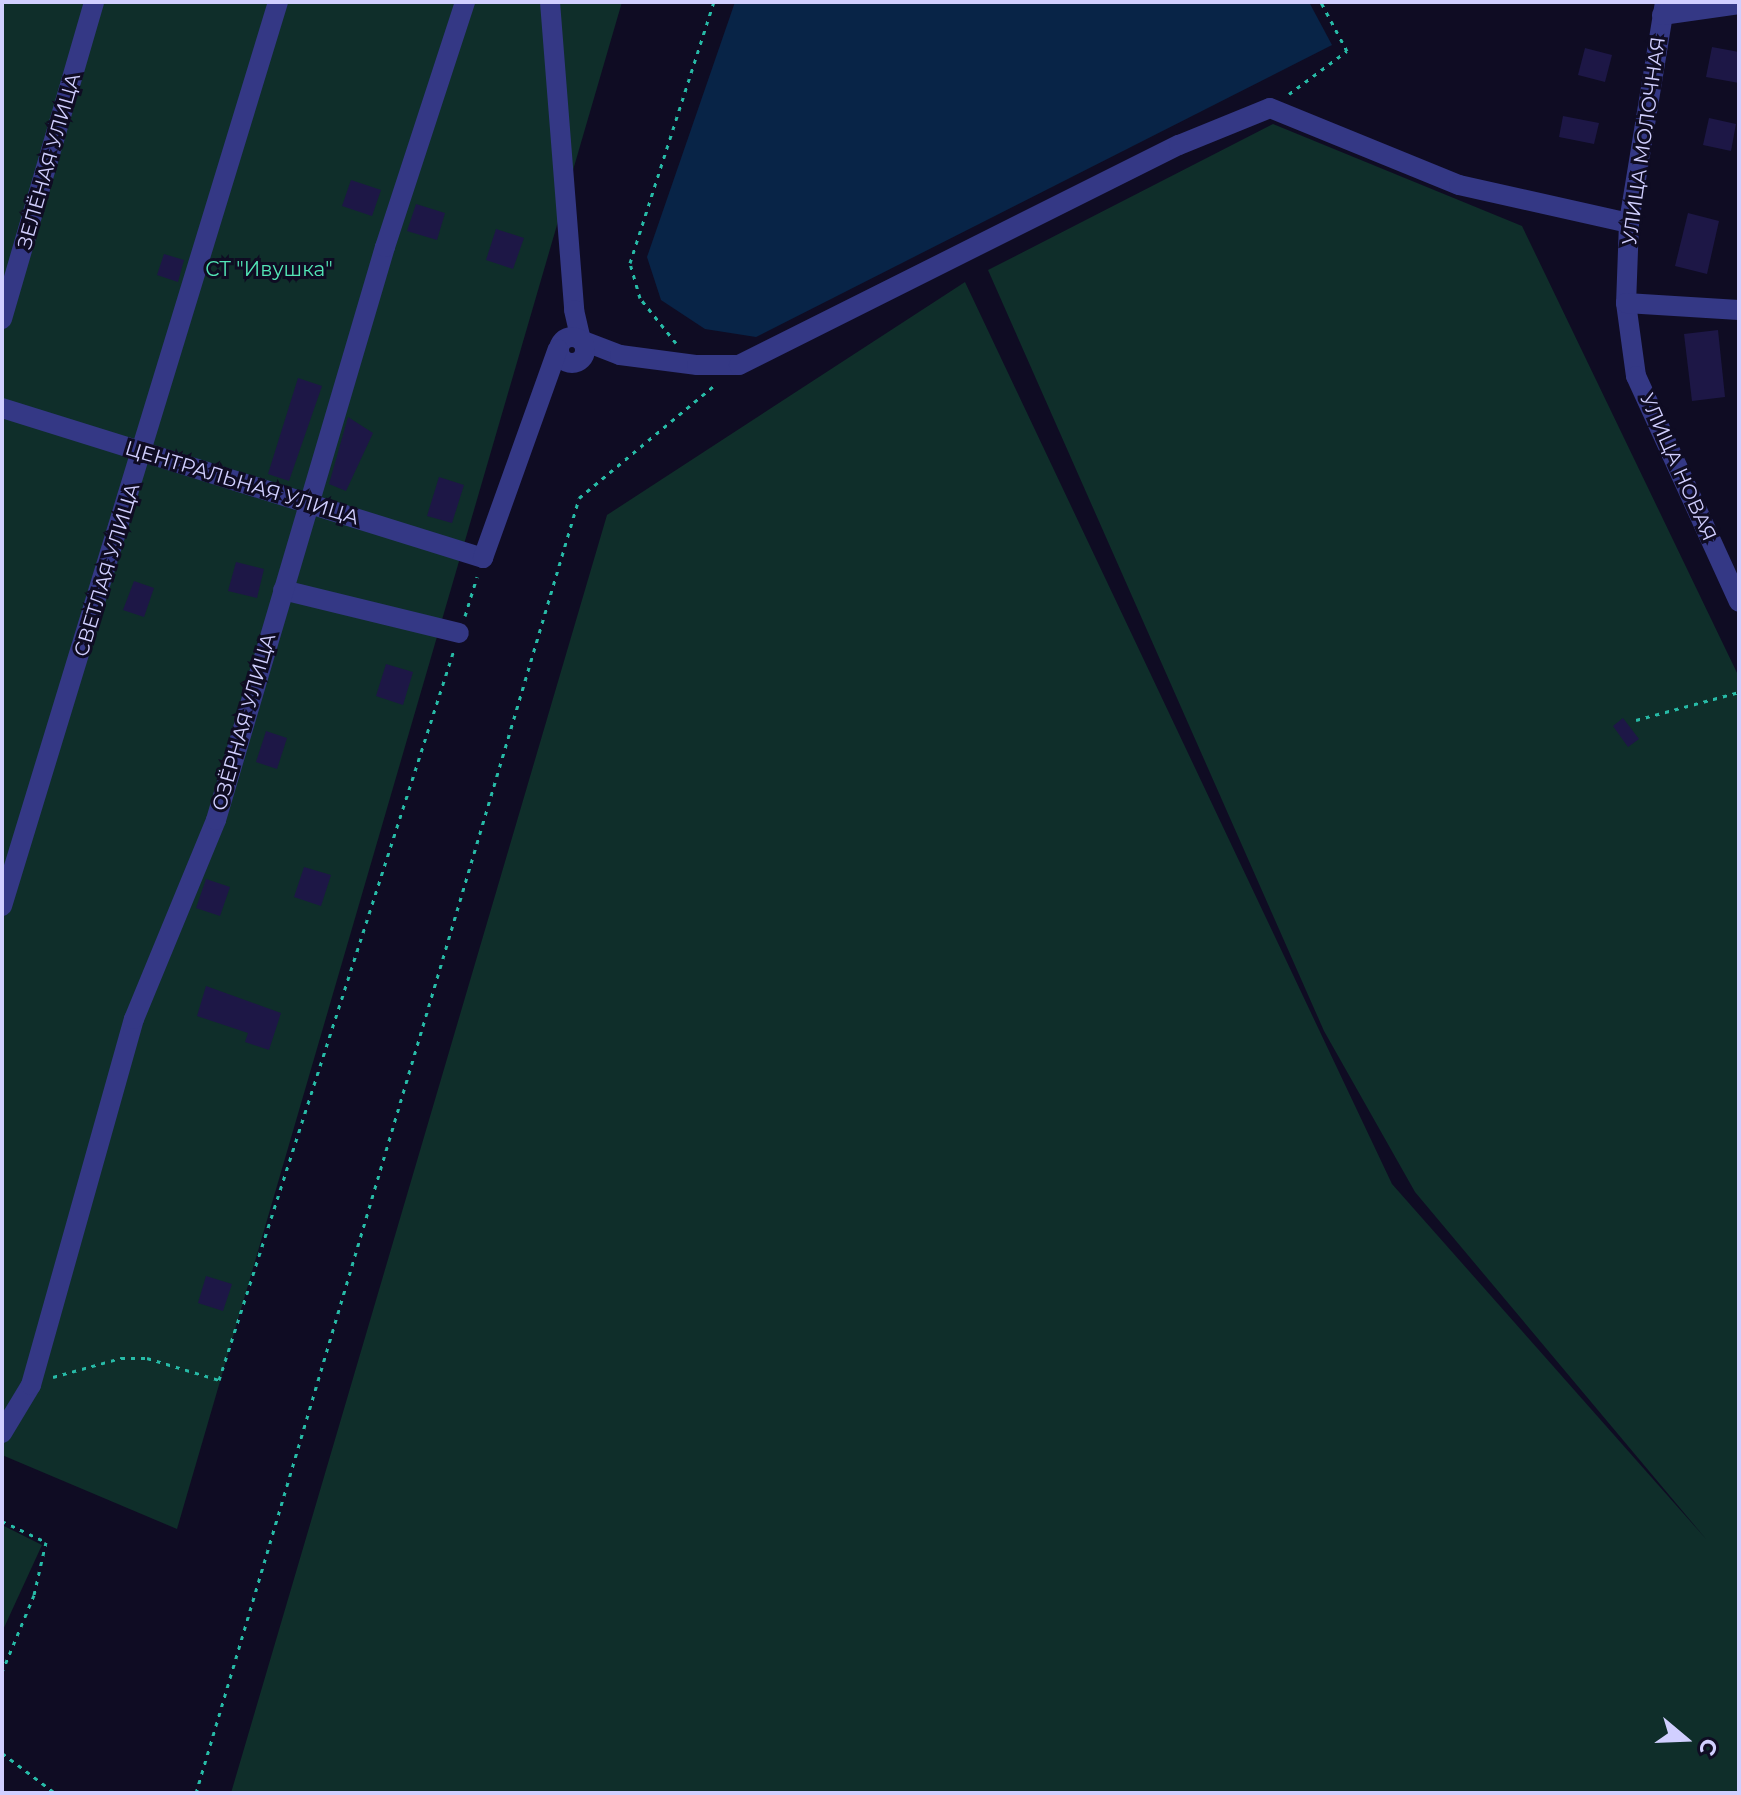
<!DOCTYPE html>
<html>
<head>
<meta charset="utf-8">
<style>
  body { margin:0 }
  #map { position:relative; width:1741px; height:1795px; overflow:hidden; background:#0f0c23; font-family:Montserrat,sans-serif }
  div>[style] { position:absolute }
  .green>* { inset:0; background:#0f2e2a }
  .water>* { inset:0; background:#082447 }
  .building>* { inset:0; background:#1d1746 }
  .path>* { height:3px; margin-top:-1.5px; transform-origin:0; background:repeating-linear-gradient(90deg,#27bba7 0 4px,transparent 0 10px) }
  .minor>* { height:20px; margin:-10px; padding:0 10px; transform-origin:10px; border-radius:10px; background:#343885 }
  .minor>.ring { margin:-10px; padding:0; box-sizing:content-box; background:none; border:20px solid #343885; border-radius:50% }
  span { translate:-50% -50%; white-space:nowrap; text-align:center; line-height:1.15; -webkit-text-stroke:6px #0f0c23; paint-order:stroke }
  .street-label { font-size:20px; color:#d1cfff }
  .park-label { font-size:20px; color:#53e6b6 }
  .frame { position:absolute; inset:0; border:4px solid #d1cfff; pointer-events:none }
  .north { position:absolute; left:1645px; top:1699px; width:80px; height:80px; -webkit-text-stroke:6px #0f0c23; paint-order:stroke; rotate:109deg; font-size:22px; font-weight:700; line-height:32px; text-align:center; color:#d1cfff }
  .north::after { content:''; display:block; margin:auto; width:28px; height:36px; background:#d1cfff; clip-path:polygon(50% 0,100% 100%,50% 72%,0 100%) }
</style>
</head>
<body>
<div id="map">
  <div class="green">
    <div style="clip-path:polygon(2px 2px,622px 2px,177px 1529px,2px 1455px)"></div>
    <div style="clip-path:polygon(1273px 124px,1522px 226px,1739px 677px,1739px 1793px,231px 1793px,607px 515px,965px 282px,1392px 1184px,1706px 1539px,1415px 1192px,1324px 1031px,988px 270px)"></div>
    <div style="clip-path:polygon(2px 1525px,42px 1545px,2px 1632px)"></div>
  </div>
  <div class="water">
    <div style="clip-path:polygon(735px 2px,1309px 2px,1332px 45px,756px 337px,705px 329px,661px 300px,647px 257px)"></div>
  </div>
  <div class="building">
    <div style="clip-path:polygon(1712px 47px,1739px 52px,1739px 83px,1706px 77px)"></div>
    <div style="clip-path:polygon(1585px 48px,1612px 55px,1605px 82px,1578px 75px)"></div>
    <div style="clip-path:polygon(1563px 116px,1599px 123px,1594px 144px,1559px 137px)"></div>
    <div style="clip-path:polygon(1709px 118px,1736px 124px,1731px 151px,1703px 145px)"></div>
    <div style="clip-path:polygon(351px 180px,381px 190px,372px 216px,342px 206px)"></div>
    <div style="clip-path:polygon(416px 204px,445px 213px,437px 240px,407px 231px)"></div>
    <div style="clip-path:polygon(1688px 213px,1719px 221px,1707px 274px,1675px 266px)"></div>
    <div style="clip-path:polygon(496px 229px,524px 238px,513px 269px,486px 260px)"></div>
    <div style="clip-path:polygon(164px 254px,184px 260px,178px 282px,157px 275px)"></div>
    <div style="clip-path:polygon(1718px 330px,1725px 397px,1692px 401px,1684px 334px)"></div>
    <div style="clip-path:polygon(298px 378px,322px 386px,289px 481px,268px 474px)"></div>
    <div style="clip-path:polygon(348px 417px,373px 433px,346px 491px,329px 484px)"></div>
    <div style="clip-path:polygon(439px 477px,464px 485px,452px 523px,427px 516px)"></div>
    <div style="clip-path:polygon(236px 562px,264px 569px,257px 598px,228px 591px)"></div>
    <div style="clip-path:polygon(134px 581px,154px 588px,144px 617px,123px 610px)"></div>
    <div style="clip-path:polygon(386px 664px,413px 672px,403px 705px,376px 696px)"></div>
    <div style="clip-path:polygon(1623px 718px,1639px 739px,1628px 747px,1613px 726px)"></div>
    <div style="clip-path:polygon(266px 731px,287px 738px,277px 769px,256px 762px)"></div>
    <div style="clip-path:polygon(304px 867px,331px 875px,321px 906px,294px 897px)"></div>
    <div style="clip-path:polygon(206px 879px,230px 887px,220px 916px,196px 908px)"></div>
    <div style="clip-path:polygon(206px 986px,281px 1013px,269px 1050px,245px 1042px,248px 1033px,197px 1016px)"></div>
    <div style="clip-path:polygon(206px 1276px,232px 1284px,223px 1311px,198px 1303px)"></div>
  </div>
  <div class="path">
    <div style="left:1289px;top:94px;width:72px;rotate:-36.6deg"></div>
    <div style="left:1347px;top:51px;width:55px;rotate:-118deg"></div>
    <div style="left:676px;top:343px;width:58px;rotate:-128.7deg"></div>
    <div style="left:640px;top:298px;width:36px;rotate:-106deg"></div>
    <div style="left:630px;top:263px;width:274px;rotate:-72.2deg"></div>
    <div style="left:465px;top:616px;width:41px;rotate:-72.9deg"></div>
    <div style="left:1636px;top:720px;width:107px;rotate:-15.2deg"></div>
    <div style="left:53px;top:1377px;width:71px;rotate:-15.6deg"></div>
    <div style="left:121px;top:1358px;width:26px"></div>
    <div style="left:147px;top:1358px;width:75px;rotate:17deg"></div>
    <div style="left:219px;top:1380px;width:767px;rotate:-72.16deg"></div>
    <div style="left:2px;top:1521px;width:49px;rotate:25.5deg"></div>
    <div style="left:46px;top:1542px;width:54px;rotate:102.8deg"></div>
    <div style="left:34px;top:1595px;width:83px;rotate:112.6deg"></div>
    <div style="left:2px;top:1753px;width:66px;rotate:37deg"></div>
    <div style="left:196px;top:1793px;width:1350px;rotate:-73.52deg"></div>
    <div style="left:579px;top:498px;width:178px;rotate:-39.8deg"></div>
  </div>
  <div class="minor">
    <div style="left:550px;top:2px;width:309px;rotate:85.5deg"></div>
    <div style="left:574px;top:310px;width:31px;rotate:77deg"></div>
    <div style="left:581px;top:340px;width:42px;rotate:21deg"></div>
    <div style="left:620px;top:355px;width:78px;rotate:7.4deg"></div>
    <div style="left:697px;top:365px;width:42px"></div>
    <div style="left:739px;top:365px;width:492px;rotate:-26.6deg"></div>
    <div style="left:1179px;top:145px;width:98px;rotate:-22.1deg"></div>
    <div style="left:1270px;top:108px;width:204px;rotate:22.2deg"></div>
    <div style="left:1459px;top:185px;width:174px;rotate:12.6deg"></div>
    <div style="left:1665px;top:2px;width:224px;rotate:99.3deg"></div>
    <div style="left:1629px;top:223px;width:80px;rotate:92.1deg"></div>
    <div style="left:1626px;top:303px;width:74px;rotate:82.2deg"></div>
    <div style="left:1636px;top:376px;width:248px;rotate:65.5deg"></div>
    <div style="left:1662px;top:15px;width:78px;rotate:-8.1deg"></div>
    <div style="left:1626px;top:303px;width:113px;rotate:3.5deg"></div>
    <div style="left:2px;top:319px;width:330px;rotate:-73.8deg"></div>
    <div class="ring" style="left:559px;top:337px;width:6px;height:6px"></div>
    <div style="left:2px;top:408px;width:504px;rotate:17.32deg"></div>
    <div style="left:483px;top:558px;width:222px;rotate:-70.3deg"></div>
    <div style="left:283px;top:590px;width:181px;rotate:13.7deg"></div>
    <div style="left:2px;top:906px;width:945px;rotate:-73.02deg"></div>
    <div style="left:2px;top:1433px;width:56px;rotate:-58.9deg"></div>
    <div style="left:31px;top:1385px;width:380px;rotate:-74.3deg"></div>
    <div style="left:134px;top:1019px;width:215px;rotate:-67.6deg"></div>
    <div style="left:216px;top:820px;width:597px;rotate:-73.57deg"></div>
    <div style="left:385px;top:247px;width:258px;rotate:-71.9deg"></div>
  </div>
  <div class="street-label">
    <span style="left:1644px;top:141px;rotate:-82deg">УЛИЦА МОЛОЧНАЯ</span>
    <span style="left:49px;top:161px;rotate:-74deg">ЗЕЛЁНАЯ УЛИЦА</span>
    <span style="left:1678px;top:467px;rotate:66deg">УЛИЦА НОВАЯ</span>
    <span style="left:242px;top:483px;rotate:17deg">ЦЕНТРАЛЬНАЯ УЛИЦА</span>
    <span style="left:107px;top:570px;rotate:-73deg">СВЕТЛАЯ УЛИЦА</span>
    <span style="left:244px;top:722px;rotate:-74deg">ОЗЁРНАЯ УЛИЦА</span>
  </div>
  <div class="park-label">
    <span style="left:269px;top:269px">СТ "Ивушка"</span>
  </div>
  <div class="frame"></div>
  <div class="north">С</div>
</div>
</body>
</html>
